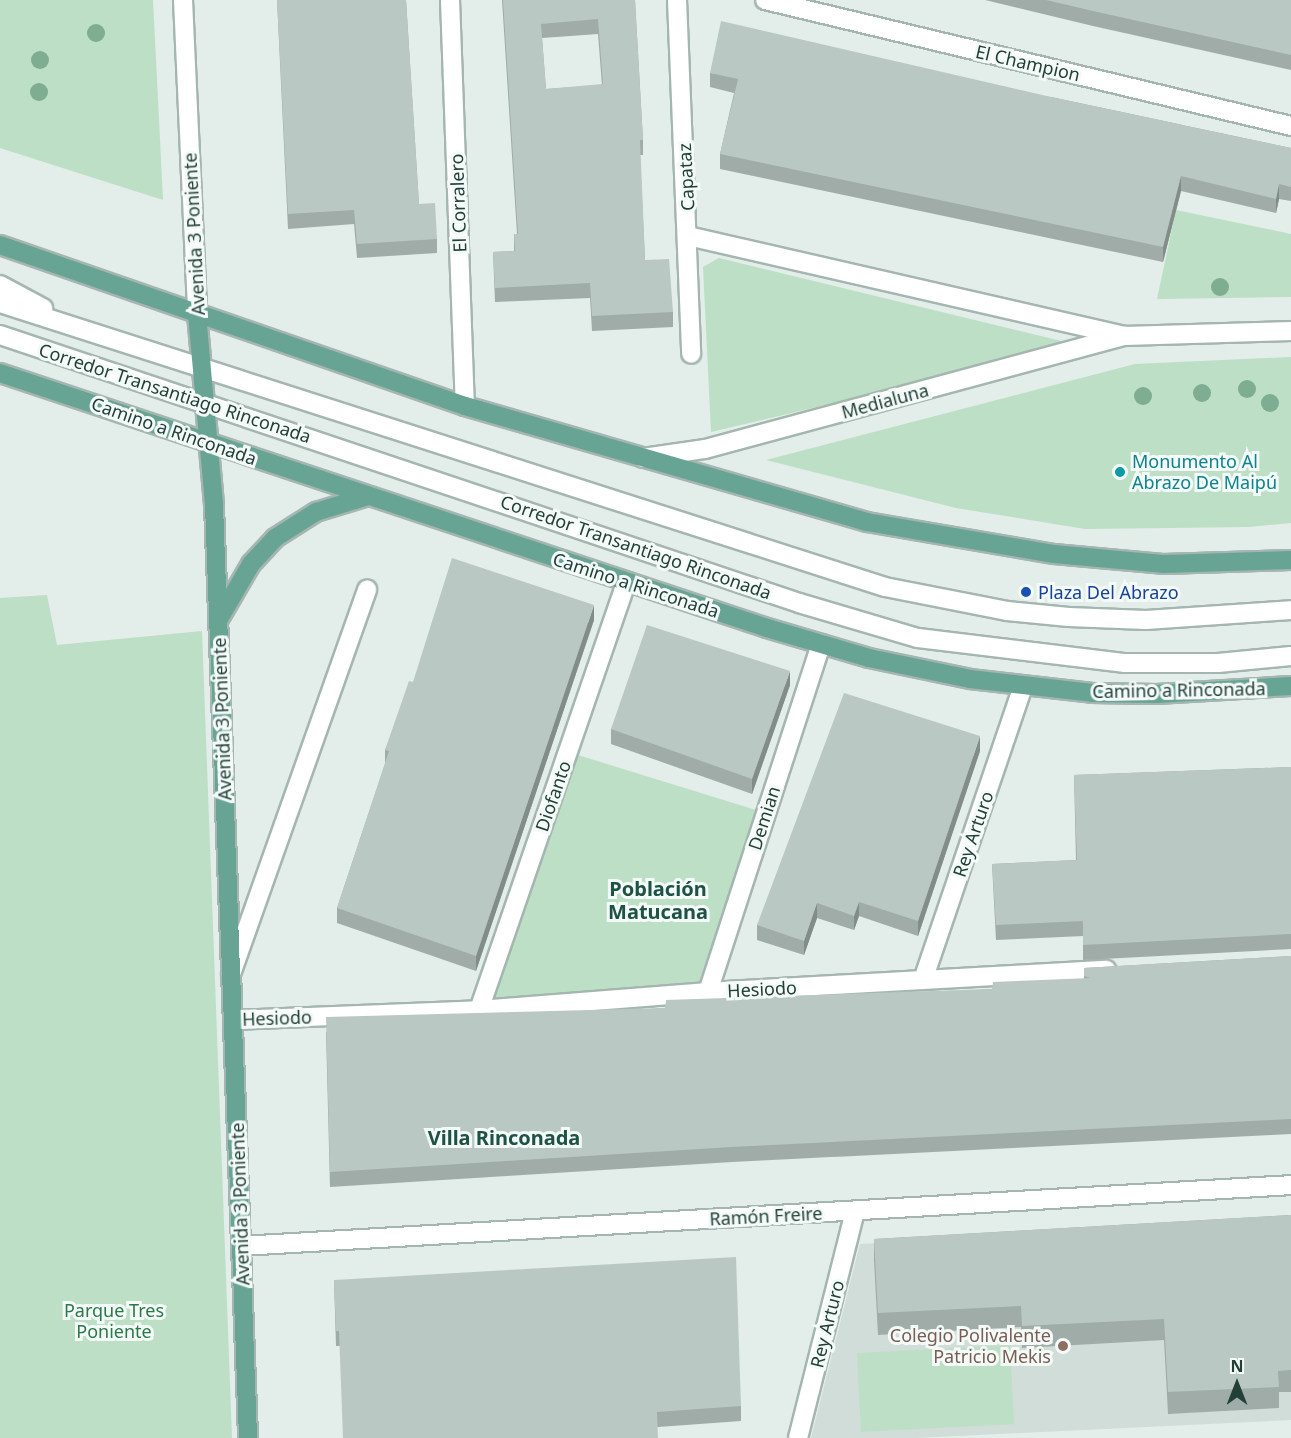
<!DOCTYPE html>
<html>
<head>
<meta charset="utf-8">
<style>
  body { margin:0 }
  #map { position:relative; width:1291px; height:1438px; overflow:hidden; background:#e3ede9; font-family:"Noto Sans",sans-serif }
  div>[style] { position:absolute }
  .built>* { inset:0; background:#d1ddd8 }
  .green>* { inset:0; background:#bcdfc5 }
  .roads { filter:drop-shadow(2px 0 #a5b6b0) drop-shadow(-2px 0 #a5b6b0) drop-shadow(0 2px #a5b6b0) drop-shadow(0 -2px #a5b6b0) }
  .minor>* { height:18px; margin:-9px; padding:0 9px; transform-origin:9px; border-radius:9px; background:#fff }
  .major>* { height:18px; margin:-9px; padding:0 9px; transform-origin:9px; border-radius:9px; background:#67a494 }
  .trees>* { width:18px; height:18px; margin:-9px; border-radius:50%; background:#7ead91 }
  .wall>* { inset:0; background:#9faca7 }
  .shaded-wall>* { inset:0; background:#828c88 }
  .building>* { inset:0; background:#b9c8c2 }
  .dots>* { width:16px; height:16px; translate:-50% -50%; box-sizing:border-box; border:3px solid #f4faf7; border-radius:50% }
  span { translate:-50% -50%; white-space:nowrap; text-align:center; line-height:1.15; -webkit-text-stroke:6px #f4faf7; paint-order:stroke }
  .street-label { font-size:18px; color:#224038 }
  .culture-label { font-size:18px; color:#0d838f }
  .left { translate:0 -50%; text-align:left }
  .transit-label { font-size:18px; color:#164399 }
  .park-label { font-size:18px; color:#2b7849 }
  .education-label { font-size:18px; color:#785e54 }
  .right { translate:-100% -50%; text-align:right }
  .neighbourhood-label { font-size:20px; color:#1d5245; font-weight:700 }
  .north { position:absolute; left:1207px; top:1354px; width:60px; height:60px; -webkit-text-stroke:4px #f4faf7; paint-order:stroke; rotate:0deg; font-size:16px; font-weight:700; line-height:24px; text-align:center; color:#224038 }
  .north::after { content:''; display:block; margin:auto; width:21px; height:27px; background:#224038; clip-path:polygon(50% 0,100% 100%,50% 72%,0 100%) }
</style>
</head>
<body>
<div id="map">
  <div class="built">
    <div style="clip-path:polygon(1291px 1218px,1291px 1420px,916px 1438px,811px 1438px,860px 1244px)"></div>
  </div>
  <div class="green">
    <div style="clip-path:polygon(0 0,153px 0,163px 200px,0 148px)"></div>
    <div style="clip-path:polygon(1176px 210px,1291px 234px,1291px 297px,1157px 299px)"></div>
    <div style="clip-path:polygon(719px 258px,1078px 345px,711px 432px,703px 267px)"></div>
    <div style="clip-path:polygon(1291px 357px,1291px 523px,1248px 527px,1085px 529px,956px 508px,766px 460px,1135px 364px)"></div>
    <div style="clip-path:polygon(47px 595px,57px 645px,202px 631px,232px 1438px,0 1438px,0 598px)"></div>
    <div style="clip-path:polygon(568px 752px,766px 813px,708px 992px,479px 1010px)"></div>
    <div style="clip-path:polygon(1010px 1345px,1014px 1424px,861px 1432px,857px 1353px)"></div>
  </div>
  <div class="roads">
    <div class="minor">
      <div style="left:183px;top:0;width:314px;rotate:87.4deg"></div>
      <div style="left:450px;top:0;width:406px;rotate:87.9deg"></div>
      <div style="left:677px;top:0;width:354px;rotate:87.7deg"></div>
      <div style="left:765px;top:0;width:541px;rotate:13.47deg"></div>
      <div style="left:688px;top:236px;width:447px;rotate:12.9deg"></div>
      <div style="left:0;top:285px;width:49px;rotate:28.1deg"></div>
      <div style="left:0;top:303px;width:929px;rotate:17.79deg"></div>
      <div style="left:885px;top:587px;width:124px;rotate:11.1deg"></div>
      <div style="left:1007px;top:611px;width:62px;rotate:5.5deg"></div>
      <div style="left:1069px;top:617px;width:77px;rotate:2.2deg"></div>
      <div style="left:1146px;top:620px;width:145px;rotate:-3.9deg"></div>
      <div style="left:0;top:335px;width:843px;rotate:18.54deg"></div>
      <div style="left:799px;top:603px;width:124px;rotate:16.4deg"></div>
      <div style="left:918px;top:638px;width:209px;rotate:6.9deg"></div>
      <div style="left:1125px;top:663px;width:93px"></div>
      <div style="left:1218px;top:663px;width:73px;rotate:-5.5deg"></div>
      <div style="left:643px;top:458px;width:63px;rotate:-8.3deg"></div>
      <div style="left:705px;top:449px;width:435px;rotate:-15.1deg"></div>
      <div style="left:1125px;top:336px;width:166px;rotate:-1.7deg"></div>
      <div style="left:231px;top:974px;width:408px;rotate:-70.5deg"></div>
      <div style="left:923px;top:980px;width:310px;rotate:-71.2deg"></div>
      <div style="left:708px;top:992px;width:366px;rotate:-72deg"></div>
      <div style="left:479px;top:1010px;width:453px;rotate:-71deg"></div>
      <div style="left:233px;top:1020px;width:246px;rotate:-2.3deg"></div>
      <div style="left:479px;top:1010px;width:230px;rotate:-4.5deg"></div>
      <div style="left:708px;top:992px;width:399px;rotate:-3.2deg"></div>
      <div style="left:241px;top:1246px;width:1052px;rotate:-3.32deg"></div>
      <div style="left:798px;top:1438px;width:234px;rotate:-75.9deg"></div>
    </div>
    <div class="major">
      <div style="left:0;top:245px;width:492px;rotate:19.1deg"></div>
      <div style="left:465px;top:406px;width:418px;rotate:16.1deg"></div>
      <div style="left:867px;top:522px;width:190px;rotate:9.7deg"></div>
      <div style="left:1054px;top:554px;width:109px;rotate:5.2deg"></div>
      <div style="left:1163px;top:564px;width:128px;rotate:-1.8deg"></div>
      <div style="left:197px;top:314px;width:192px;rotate:84.9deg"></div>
      <div style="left:214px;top:505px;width:934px;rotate:87.91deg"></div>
      <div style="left:0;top:373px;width:808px;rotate:18.39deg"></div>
      <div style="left:767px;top:628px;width:106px;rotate:16.4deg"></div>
      <div style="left:869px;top:658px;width:103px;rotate:11.7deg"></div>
      <div style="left:970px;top:679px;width:123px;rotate:6.5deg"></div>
      <div style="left:1092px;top:693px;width:65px;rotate:0.9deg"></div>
      <div style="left:1157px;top:694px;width:134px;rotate:-3.4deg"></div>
      <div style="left:219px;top:619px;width:64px;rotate:-59.8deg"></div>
      <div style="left:251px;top:564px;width:35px;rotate:-47deg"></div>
      <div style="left:275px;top:538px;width:49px;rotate:-32.4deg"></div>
      <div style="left:316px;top:512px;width:54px;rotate:-17.1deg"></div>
    </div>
  </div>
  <div class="trees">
    <div style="left:96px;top:33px"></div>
    <div style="left:40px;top:60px"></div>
    <div style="left:39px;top:92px"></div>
    <div style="left:1220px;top:287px"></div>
    <div style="left:1247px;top:389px"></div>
    <div style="left:1202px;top:393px"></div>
    <div style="left:1143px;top:396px"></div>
    <div style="left:1270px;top:403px"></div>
  </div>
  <div class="wall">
    <div style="clip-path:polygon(277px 0,406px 0,419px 204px,437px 239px,437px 253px,357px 258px,354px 224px,288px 229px)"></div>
    <div style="clip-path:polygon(evenodd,502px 0,635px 0,643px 140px,643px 155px,640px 155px,645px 260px,673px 312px,673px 327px,592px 331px,590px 298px,495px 302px,493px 252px,514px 251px,514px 234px,517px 234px,502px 0,598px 34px,602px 85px,546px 89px,542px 38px,598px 34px)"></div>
    <div style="clip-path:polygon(985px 0,1291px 0,1291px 70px,1093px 26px)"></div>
    <div style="clip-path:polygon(710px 73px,1051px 97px,1291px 148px,1291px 201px,1279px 199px,1276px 213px,1181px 191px,1163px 262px,720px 169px,720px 154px,734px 93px,710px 87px)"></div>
    <div style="clip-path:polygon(594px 620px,476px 971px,337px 923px,337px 908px,385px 764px,385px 750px,413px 682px)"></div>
    <div style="clip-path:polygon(790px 685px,752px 794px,611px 744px,611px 729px)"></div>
    <div style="clip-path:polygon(980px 751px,918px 936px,859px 916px,854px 930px,817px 918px,804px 955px,757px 940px,757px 925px)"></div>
    <div style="clip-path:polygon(1291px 767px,1291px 949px,1083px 960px,1083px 936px,996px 940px,992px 864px,1076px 860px,1074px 775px)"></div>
    <div style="clip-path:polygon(1291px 956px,1291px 1134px,732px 1162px,330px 1187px,326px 1032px,665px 1008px,992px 989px,1084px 979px,1084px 968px)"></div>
    <div style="clip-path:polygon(1291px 1215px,1291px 1392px,1279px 1392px,1279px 1408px,1168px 1414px,1164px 1340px,1022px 1348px,1021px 1327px,878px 1335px,874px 1260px,874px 1239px)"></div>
    <div style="clip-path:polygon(334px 1280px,741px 1406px,741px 1421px,658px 1427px,339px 1346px,336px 1346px)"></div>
  </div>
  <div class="shaded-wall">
    <div style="clip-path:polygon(1181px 176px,1181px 191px,1163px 262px,1163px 247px)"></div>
    <div style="clip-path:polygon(1279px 184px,1279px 199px,1276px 213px,1276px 199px)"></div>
    <div style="clip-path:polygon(594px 605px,594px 620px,476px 971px,476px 956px)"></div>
    <div style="clip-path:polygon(790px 671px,790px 685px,752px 794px,752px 779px)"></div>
    <div style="clip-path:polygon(980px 736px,980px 751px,918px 936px,918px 921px)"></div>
    <div style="clip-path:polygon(859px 902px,859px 916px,854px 930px,854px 916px)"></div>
    <div style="clip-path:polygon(817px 903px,817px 918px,804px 955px,804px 941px)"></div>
  </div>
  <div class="building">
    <div style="clip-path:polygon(277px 0,406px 0,419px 204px,435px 203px,437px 239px,357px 244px,354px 210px,288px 214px)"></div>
    <div style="clip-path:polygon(evenodd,503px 0,635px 0,643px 140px,640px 140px,645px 260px,669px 259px,673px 312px,592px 316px,590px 283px,495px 288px,493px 252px,515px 251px,514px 234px,518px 234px,503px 0,598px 19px,603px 84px,546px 89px,541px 24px,598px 19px)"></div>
    <div style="clip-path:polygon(1046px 0,1291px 0,1291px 55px,1093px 11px)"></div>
    <div style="clip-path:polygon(721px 21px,1051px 97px,1291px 148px,1291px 187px,1279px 184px,1276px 199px,1181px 176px,1163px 247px,720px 154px,738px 79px,710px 73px)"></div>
    <div style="clip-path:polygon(452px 558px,594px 605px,476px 956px,337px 908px,389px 751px,385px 750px,409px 681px,413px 682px)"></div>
    <div style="clip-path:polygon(647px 625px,790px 671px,752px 779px,611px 729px)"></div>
    <div style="clip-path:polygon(844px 693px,980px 736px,918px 921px,859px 902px,854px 916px,817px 903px,804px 941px,757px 925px)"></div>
    <div style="clip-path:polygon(1291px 767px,1291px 934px,1083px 945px,1083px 921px,996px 925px,992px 864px,1077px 860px,1074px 775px)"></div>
    <div style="clip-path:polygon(1291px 956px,1291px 1119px,732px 1147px,330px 1172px,326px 1017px,665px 1008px,666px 1000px,992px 989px,993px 982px,1090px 978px,1084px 976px,1084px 968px)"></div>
    <div style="clip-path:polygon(1291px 1215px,1291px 1370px,1278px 1371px,1279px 1387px,1168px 1392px,1164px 1319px,1022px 1326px,1021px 1306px,878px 1313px,874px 1239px)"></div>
    <div style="clip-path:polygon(736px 1257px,741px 1406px,657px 1412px,658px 1438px,343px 1438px,339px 1331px,336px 1331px,334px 1280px)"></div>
  </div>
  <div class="dots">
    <div style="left:1120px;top:472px;background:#0f9aa8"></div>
    <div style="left:1026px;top:592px;background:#1a4fb4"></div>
    <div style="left:1063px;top:1346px;background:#8d6e63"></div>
  </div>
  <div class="street-label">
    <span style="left:1028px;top:63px;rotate:13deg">El Champion</span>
    <span style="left:686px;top:177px;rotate:-93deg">Capataz</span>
    <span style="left:458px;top:203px;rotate:-92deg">El Corralero</span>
    <span style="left:194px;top:234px;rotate:-93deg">Avenida 3 Poniente</span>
    <span style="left:175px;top:393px;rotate:18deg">Corredor Transantiago Rinconada</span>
    <span style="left:885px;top:401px;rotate:-15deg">Medialuna</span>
    <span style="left:174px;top:431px;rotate:19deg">Camino a Rinconada</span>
    <span style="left:636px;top:547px;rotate:19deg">Corredor Transantiago Rinconada</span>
    <span style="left:636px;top:585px;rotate:18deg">Camino a Rinconada</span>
    <span style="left:1179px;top:690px;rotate:-1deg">Camino a Rinconada</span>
    <span style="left:222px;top:719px;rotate:-92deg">Avenida 3 Poniente</span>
    <span style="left:553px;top:796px;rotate:-71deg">Diofanto</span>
    <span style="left:764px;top:818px;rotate:-72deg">Demian</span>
    <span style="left:973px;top:834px;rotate:-71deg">Rey Arturo</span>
    <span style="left:762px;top:989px;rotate:-3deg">Hesiodo</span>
    <span style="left:277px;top:1018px;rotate:-2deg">Hesiodo</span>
    <span style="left:240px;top:1204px;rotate:-92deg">Avenida 3 Poniente</span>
    <span style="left:766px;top:1216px;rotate:-3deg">Ramón Freire</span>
    <span style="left:827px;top:1324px;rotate:-76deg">Rey Arturo</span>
  </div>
  <div class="culture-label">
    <span class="left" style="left:1132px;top:472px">Monumento Al<br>Abrazo De Maipú</span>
  </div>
  <div class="transit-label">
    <span class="left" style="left:1038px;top:592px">Plaza Del Abrazo</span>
  </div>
  <div class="park-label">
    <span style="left:114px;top:1321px">Parque Tres<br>Poniente</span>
  </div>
  <div class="education-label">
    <span class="right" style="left:1051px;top:1346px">Colegio Polivalente<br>Patricio Mekis</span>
  </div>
  <div class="neighbourhood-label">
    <span style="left:658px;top:900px">Población<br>Matucana</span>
    <span style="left:504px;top:1137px">Villa Rinconada</span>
  </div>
  <div class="north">N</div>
</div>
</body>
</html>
